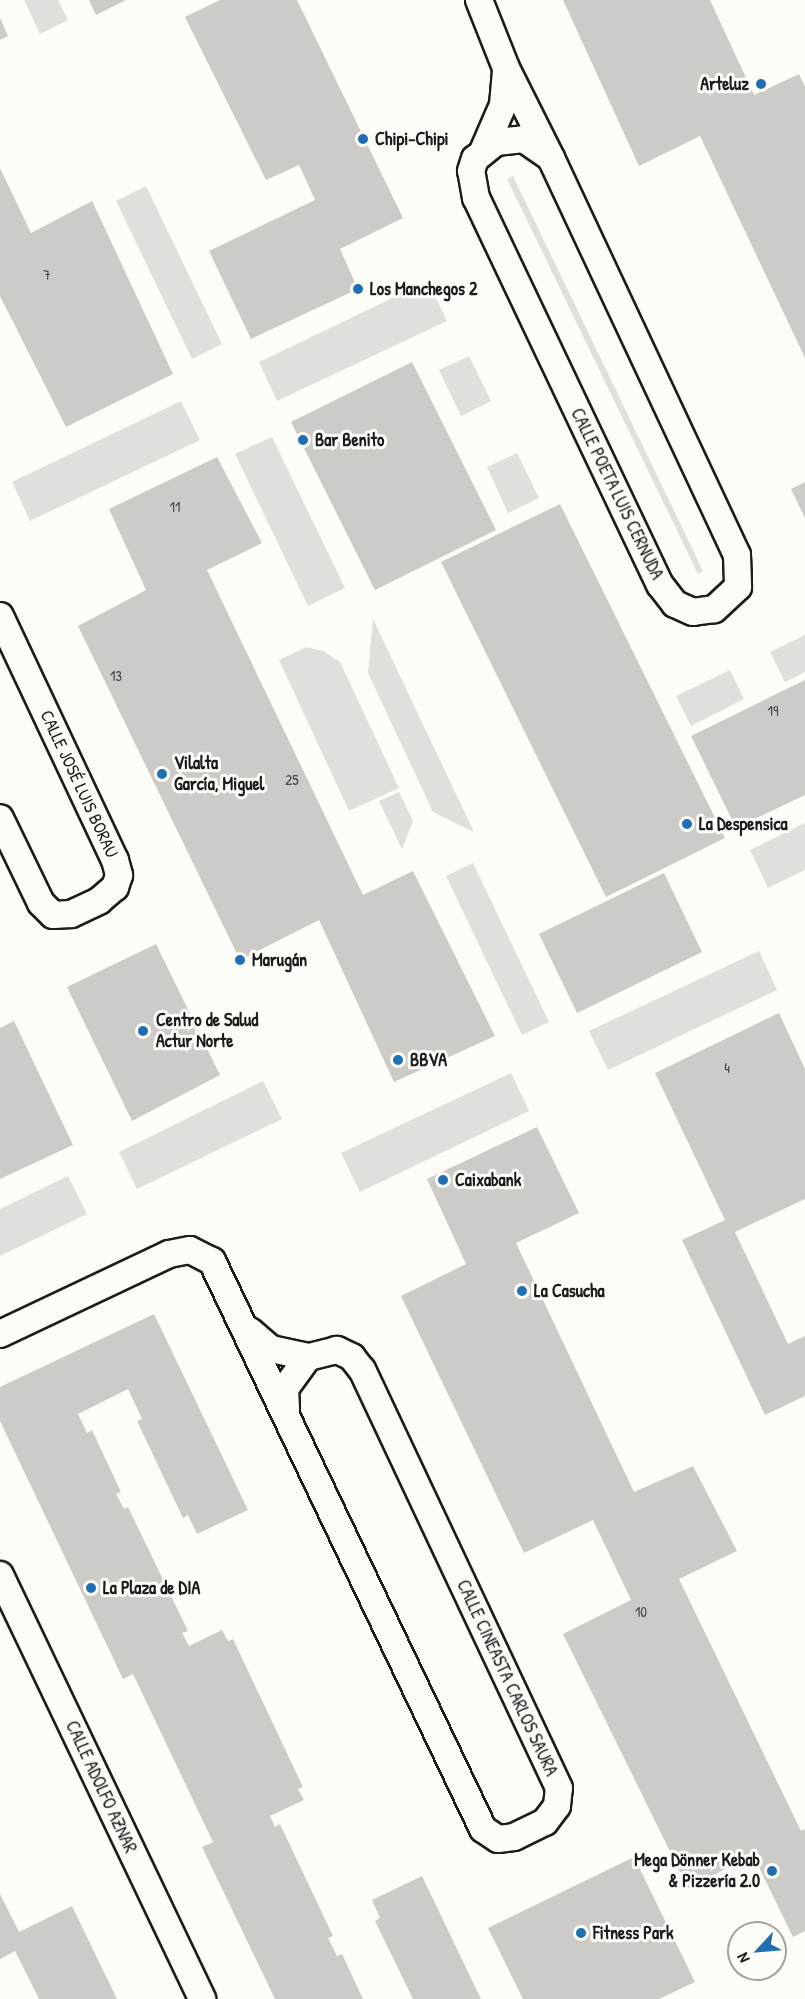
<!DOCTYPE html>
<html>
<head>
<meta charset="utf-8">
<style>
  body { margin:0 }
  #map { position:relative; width:805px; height:1999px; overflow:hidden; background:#fdfcf7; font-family:"Patrick Hand",sans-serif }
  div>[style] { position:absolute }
  .green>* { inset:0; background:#e0dfdb }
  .building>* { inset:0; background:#cccbc8 }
  .roads { filter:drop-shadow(2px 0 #1c1c1c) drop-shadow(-2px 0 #1c1c1c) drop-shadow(0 2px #1c1c1c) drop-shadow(0 -2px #1c1c1c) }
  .street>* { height:26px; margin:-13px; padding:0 13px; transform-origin:13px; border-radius:13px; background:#fdfcf7 }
  .dots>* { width:16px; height:16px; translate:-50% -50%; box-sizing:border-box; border:3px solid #fdfcf7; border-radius:50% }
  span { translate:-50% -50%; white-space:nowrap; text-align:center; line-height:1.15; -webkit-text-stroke:6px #fdfcf7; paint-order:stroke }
  .number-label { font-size:15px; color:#484847 }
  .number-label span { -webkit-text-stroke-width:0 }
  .poi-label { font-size:18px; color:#1c1c1c; font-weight:700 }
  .right { translate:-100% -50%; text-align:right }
  .left { translate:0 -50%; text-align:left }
  .street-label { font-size:18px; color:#1c1c1c }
  .north { position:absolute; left:727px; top:1921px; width:60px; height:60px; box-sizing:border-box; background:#fdfcf7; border:2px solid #a3a29f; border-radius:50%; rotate:244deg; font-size:16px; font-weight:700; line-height:24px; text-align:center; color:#1c1c1c }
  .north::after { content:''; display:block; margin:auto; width:21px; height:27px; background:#1f6fb2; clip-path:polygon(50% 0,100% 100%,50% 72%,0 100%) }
</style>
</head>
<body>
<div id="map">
  <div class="green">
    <div style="clip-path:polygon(24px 0,58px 0,68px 20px,40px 34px)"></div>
    <div style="clip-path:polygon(513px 176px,703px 571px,698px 574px,507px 179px)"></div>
    <div style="clip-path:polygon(146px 186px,222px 344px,192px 359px,116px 201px)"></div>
    <div style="clip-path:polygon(428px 281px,447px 321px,277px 401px,259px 362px)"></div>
    <div style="clip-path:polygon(469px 356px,491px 401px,461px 416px,439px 370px)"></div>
    <div style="clip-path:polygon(181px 401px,200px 440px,30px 521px,12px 482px)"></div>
    <div style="clip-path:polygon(272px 437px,345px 588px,308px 606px,235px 454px)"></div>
    <div style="clip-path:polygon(517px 453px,539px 498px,508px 513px,487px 467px)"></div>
    <div style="clip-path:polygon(373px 619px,474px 832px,433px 812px,368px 673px)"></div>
    <div style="clip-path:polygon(805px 635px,805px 672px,785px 682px,770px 652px)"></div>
    <div style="clip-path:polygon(306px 647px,323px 651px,340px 662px,399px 788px,349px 811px,279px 660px)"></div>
    <div style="clip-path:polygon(730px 670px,744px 699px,691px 726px,676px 696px)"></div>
    <div style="clip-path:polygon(399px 792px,413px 821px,402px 849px,379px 801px)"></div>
    <div style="clip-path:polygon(805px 823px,805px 870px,768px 888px,750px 850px)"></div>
    <div style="clip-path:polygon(473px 863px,549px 1022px,522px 1035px,446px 876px)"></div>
    <div style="clip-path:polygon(759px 951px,777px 990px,608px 1070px,589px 1031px)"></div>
    <div style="clip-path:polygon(511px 1073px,529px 1111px,360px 1192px,341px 1153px)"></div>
    <div style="clip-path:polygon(263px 1081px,282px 1119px,137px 1189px,119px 1152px)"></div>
    <div style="clip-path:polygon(68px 1176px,87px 1214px,0 1256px,0 1209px)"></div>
  </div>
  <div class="building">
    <div style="clip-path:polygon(89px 0,126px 0,96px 15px)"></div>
    <div style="clip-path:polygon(220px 0,297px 0,403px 218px,340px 249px,358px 289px,251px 339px,209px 251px,315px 200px,299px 165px,266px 180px,185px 17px)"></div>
    <div style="clip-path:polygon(563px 0,710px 0,754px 95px,799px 74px,805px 87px,805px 358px,700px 136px,639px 166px)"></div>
    <div style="clip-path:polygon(0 18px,8px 36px,0 40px)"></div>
    <div style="clip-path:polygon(0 168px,31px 233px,92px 201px,173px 374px,66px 427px,0 296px)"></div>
    <div style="clip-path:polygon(412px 362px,496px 530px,375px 590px,291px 422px)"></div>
    <div style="clip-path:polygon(217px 457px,262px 543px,207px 570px,363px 895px,413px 871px,495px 1036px,394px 1082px,319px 920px,240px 960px,78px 626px,146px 590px,109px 509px)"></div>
    <div style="clip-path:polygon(805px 482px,805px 518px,791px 489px)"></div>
    <div style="clip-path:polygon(560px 504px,725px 838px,606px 897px,441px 562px)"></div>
    <div style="clip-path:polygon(805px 680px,805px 795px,736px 828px,691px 736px)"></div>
    <div style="clip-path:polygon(664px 873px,702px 952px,577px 1013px,539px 934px)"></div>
    <div style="clip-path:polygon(156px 944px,220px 1075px,132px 1121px,67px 987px)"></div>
    <div style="clip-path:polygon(779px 1013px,805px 1069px,805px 1199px,735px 1232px,788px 1344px,805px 1336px,805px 1396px,765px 1415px,682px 1240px,725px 1220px,655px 1073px)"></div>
    <div style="clip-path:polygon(14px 1021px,73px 1145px,0 1179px,0 1028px)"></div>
    <div style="clip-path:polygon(537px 1127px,579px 1213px,516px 1243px,634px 1492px,693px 1466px,737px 1551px,679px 1579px,801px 1831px,805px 1829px,805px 1931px,793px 1937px,753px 1855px,688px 1888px,563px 1634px,631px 1600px,593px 1520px,524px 1553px,401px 1296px,466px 1264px,427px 1179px)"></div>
    <div style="clip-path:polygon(154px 1314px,248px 1510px,197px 1534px,188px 1515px,183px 1518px,137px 1421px,142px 1419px,128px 1389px,78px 1414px,87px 1433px,92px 1430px,121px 1492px,116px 1494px,124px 1509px,128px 1507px,188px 1631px,182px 1633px,189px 1646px,222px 1630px,228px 1641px,233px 1639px,303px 1787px,298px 1789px,304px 1800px,270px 1816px,275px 1827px,280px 1824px,333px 1936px,328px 1938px,337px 1956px,342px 1954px,363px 1999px,275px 1999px,202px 1847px,213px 1842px,133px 1674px,123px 1679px,0 1421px,0 1387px)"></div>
    <div style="clip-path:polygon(634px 1857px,695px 1982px,659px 1999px,523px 1999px,488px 1928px)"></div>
    <div style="clip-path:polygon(422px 1876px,481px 1999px,413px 1999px,375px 1921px,380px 1918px,372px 1900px)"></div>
    <div style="clip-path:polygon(0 1894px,19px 1932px,72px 1906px,117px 1999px,39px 1999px,15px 1951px,0 1959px)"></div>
  </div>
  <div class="roads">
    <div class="street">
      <div style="left:479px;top:0;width:73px;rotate:68.3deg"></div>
      <div style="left:506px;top:68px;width:101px;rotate:63.4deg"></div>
      <div style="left:551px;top:158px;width:438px;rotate:64.9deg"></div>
      <div style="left:737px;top:555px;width:32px;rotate:88deg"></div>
      <div style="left:738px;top:587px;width:33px;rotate:137deg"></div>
      <div style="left:714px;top:609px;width:21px;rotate:172deg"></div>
      <div style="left:693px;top:612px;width:20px;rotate:-156deg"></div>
      <div style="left:675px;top:604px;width:24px;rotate:-128deg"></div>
      <div style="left:660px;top:585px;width:429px;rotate:-115.4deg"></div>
      <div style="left:476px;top:198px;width:27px;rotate:-100deg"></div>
      <div style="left:471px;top:171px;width:13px;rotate:-72deg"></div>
      <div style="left:475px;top:159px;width:27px;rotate:-39deg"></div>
      <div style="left:496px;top:142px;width:28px;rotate:-6deg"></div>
      <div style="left:524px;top:139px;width:33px;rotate:35deg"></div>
      <div style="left:484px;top:149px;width:48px;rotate:-66.6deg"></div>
      <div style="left:503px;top:105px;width:35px;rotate:-85deg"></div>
      <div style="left:0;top:616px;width:270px;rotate:64.8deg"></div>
      <div style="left:115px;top:860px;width:16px;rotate:75deg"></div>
      <div style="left:119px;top:875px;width:13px;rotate:108deg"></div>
      <div style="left:115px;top:887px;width:21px;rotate:139deg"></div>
      <div style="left:99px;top:901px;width:31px;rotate:155deg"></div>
      <div style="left:71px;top:914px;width:18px;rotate:177deg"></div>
      <div style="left:53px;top:915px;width:17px;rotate:-135deg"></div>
      <div style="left:41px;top:903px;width:94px;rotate:-115.8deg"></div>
      <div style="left:250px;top:1331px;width:28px;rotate:41deg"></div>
      <div style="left:271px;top:1349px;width:38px;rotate:12deg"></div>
      <div style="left:0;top:1334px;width:187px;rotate:-25.3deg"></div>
      <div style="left:169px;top:1254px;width:21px;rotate:-11deg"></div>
      <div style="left:190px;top:1250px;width:25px;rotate:27deg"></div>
      <div style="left:212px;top:1261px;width:629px;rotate:64.49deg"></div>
      <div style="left:483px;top:1829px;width:18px;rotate:34deg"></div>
      <div style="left:498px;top:1839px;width:16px;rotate:-7deg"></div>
      <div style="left:514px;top:1837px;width:34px;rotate:-26deg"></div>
      <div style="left:545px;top:1822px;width:20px;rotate:-53deg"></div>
      <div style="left:557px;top:1806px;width:18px;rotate:-84deg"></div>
      <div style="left:559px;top:1788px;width:462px;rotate:-115.2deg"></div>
      <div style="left:362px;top:1370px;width:16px;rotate:-128deg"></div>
      <div style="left:352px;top:1357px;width:17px;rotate:-155deg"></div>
      <div style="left:337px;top:1350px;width:30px;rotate:166deg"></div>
      <div style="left:308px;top:1357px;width:39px;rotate:126deg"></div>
      <div style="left:285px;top:1389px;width:21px;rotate:87deg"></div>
      <div style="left:0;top:1575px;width:470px;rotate:64.5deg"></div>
    </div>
  </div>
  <div class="dots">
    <div style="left:761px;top:84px;background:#1f6fb2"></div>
    <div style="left:363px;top:139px;background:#1f6fb2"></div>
    <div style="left:358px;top:289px;background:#1f6fb2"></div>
    <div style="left:303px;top:440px;background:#1f6fb2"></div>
    <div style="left:162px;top:774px;background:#1f6fb2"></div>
    <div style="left:687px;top:824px;background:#1f6fb2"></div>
    <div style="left:240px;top:960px;background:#1f6fb2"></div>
    <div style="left:143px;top:1031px;background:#1f6fb2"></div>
    <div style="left:398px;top:1060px;background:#1f6fb2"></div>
    <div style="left:443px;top:1180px;background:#1f6fb2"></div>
    <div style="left:522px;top:1291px;background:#1f6fb2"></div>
    <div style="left:91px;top:1588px;background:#1f6fb2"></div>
    <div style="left:772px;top:1871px;background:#1f6fb2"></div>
    <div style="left:581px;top:1933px;background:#1f6fb2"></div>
  </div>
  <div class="number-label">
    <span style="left:47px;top:275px">7</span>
    <span style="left:175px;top:507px">11</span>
    <span style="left:116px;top:676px">13</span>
    <span style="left:773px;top:711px">19</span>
    <span style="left:292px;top:780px">25</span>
    <span style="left:727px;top:1068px">4</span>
    <span style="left:641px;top:1612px">10</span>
  </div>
  <div class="poi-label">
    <span class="right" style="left:749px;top:84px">Arteluz</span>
    <span class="left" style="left:375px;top:139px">Chipi-Chipi</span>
    <span class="left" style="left:370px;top:289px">Los Manchegos 2</span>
    <span class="left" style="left:315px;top:440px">Bar Benito</span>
    <span class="left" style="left:174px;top:774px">Vilalta<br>García, Miguel</span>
    <span class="left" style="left:699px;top:824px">La Despensica</span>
    <span class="left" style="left:252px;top:960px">Marugán</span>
    <span class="left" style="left:156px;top:1031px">Centro de Salud<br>Actur Norte</span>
    <span class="left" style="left:410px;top:1060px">BBVA</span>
    <span class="left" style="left:455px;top:1180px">Caixabank</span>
    <span class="left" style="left:534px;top:1291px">La Casucha</span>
    <span class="left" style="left:103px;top:1588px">La Plaza de DIA</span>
    <span class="right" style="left:760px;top:1871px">Mega Dönner Kebab<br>&amp; Pizzería 2.0</span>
    <span class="left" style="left:593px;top:1933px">Fitness Park</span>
  </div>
  <div class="street-label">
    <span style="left:617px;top:494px;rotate:64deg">CALLE POETA LUIS CERNUDA</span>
    <span style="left:79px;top:784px;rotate:65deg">CALLE JOSÉ LUIS BORAU</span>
    <span style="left:507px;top:1678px;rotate:65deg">CALLE CINEASTA CARLOS SAURA</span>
    <span style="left:101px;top:1787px;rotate:65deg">CALLE ADOLFO AZNAR</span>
  </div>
  <div class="north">N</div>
</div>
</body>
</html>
